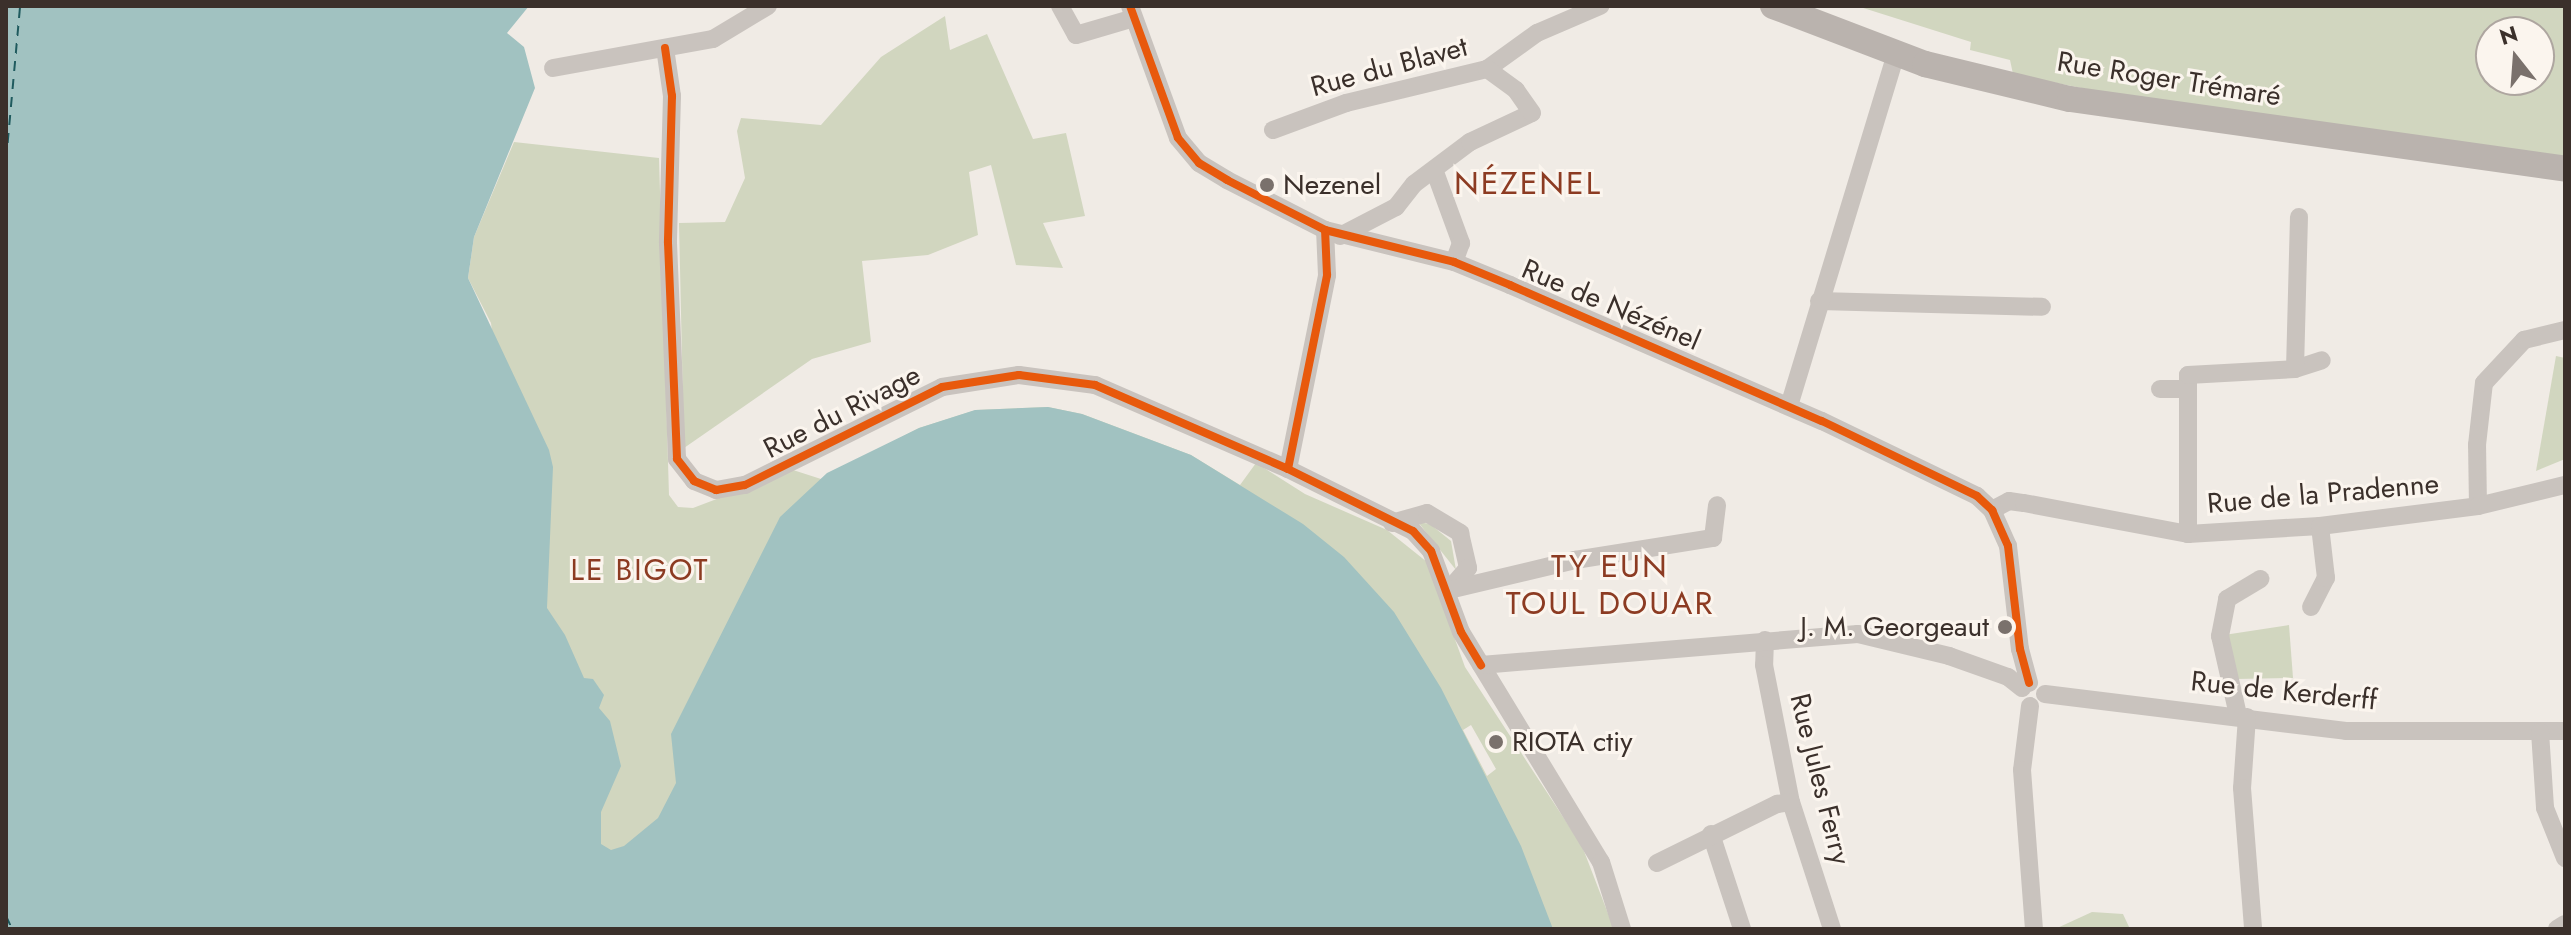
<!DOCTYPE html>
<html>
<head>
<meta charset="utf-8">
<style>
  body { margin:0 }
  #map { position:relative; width:2571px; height:935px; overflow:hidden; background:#f0ebe5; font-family:Jost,sans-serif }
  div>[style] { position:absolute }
  .green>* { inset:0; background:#d1d6bf }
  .water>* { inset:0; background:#a1c2c1 }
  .ferry>* { height:2px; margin-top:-1px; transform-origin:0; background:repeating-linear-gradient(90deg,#1f5a5e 0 10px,transparent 0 18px) }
  .street>* { height:18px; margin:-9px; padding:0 9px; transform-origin:9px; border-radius:9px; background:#c9c3be }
  .secondary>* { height:26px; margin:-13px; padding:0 13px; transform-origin:13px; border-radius:13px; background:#bab3ae }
  .cycleway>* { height:8px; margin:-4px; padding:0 4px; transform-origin:4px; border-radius:4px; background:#e8590c }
  .dots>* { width:22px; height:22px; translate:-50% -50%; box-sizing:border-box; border:4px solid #fbf5ee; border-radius:50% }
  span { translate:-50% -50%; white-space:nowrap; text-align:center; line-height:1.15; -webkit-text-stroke:6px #fbf5ee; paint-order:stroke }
  .street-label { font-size:28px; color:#3b302b }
  .poi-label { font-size:28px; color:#3b302b }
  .left { translate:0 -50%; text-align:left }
  .right { translate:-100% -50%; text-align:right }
  .neighbourhood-label { font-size:30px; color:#8c3b22; letter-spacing:2px }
  .quarter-label { font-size:32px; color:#8c3b22; letter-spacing:2px }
  .frame { position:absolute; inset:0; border:8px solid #3b302b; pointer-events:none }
  .north { position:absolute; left:2475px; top:16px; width:80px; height:80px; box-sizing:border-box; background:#fbf5ee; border:2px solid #aea6a0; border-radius:50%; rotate:343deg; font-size:22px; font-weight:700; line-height:32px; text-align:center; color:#3b302b }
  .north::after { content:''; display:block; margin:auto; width:28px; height:36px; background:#7a716c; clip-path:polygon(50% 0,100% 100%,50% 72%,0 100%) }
</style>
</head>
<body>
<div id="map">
  <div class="green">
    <div style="clip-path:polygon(evenodd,1857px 6px,2565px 6px,2565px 159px,2106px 93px,2013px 74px,2010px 60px,1970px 50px,1971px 42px,1857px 6px,2491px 32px,2539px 32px,2539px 80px,2491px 80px,2491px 32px)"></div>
    <div style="clip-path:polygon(945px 16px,950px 50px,987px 34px,1033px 139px,1066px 133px,1085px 216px,1043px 223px,1063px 268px,1016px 265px,991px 165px,969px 172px,978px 235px,928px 255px,862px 261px,871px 342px,812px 359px,684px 448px,679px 223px,725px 222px,745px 178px,737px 131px,741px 118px,821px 125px,881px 57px)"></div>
    <div style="clip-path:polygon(evenodd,514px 142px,659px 158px,669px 495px,678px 507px,693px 508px,793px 470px,821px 479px,919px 428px,976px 410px,1048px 407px,1082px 414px,1191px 455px,1240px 485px,1256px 463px,1305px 494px,1387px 530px,1427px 562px,1465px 667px,1582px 846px,1614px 929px,560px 929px,491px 323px,468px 278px,474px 237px,514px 142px,1471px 725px,1496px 769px,1487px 776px,1463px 730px,1471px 725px)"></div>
    <div style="clip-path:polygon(2556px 356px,2565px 358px,2565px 459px,2536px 471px)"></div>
    <div style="clip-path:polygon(1418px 522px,1430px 524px,1451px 541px,1456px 570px)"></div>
    <div style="clip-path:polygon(2289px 625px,2293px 678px,2236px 679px,2224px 635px)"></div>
    <div style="clip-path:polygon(2092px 912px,2123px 914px,2130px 929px,2055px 929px)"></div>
  </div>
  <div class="water">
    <div style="clip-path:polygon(6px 6px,529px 6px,507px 33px,524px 47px,535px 88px,474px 237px,468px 278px,549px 450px,553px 467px,547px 608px,565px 635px,584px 678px,593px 679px,604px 695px,599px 708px,610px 721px,621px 766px,601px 812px,601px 844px,611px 850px,624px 846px,658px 818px,676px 783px,671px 734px,780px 517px,827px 473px,919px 428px,975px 410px,1048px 407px,1082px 414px,1191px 455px,1303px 524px,1344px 557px,1394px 612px,1441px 688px,1521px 846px,1553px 929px,6px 929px)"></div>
  </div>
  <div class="ferry">
    <div style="left:6px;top:161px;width:156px;rotate:-84.8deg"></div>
    <div style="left:6px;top:916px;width:14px;rotate:65deg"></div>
  </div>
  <div class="street">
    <div style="left:1060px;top:6px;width:33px;rotate:61deg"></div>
    <div style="left:1076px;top:35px;width:60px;rotate:-16.3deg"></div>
    <div style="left:1130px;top:6px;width:140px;rotate:70deg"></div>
    <div style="left:1178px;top:138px;width:33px;rotate:50deg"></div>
    <div style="left:1199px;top:163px;width:33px;rotate:31deg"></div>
    <div style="left:1227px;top:180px;width:110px;rotate:27deg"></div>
    <div style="left:1325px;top:230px;width:133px;rotate:13.9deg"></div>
    <div style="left:1454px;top:262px;width:61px;rotate:22.3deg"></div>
    <div style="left:1510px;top:285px;width:340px;rotate:23.6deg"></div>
    <div style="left:1822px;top:421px;width:172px;rotate:25.8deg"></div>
    <div style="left:1977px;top:496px;width:21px;rotate:43deg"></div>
    <div style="left:1992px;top:510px;width:39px;rotate:66deg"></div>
    <div style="left:2008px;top:546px;width:104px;rotate:83.4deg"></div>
    <div style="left:2020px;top:649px;width:35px;rotate:75deg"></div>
    <div style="left:665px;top:48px;width:49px;rotate:81.7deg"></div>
    <div style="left:672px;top:96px;width:147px;rotate:91.6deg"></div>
    <div style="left:668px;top:243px;width:216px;rotate:87.6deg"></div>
    <div style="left:677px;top:459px;width:28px;rotate:52deg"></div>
    <div style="left:694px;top:481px;width:24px;rotate:22deg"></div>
    <div style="left:716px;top:490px;width:29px;rotate:-10deg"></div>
    <div style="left:745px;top:485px;width:220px;rotate:-26.4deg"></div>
    <div style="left:942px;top:387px;width:78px;rotate:-8.9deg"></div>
    <div style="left:1019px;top:375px;width:77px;rotate:7.5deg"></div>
    <div style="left:1095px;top:385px;width:210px;rotate:23.5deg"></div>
    <div style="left:1288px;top:469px;width:140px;rotate:26.4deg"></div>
    <div style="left:1413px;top:531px;width:27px;rotate:48deg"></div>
    <div style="left:1431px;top:551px;width:86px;rotate:69.7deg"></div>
    <div style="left:1461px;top:632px;width:269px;rotate:58.7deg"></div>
    <div style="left:1601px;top:862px;width:70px;rotate:72.6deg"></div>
    <div style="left:553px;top:68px;width:163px;rotate:-10.3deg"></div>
    <div style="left:713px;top:39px;width:64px;rotate:-31deg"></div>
    <div style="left:1273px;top:130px;width:78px;rotate:-20.3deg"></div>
    <div style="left:1346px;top:103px;width:145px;rotate:-13.6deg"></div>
    <div style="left:1487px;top:69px;width:62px;rotate:-35.8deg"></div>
    <div style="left:1537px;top:33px;width:69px;rotate:-23.2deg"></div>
    <div style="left:1435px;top:172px;width:76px;rotate:69.9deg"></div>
    <div style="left:1461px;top:243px;width:20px;rotate:110deg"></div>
    <div style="left:1340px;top:236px;width:63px;rotate:-27.4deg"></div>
    <div style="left:1396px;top:207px;width:29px;rotate:-52deg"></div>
    <div style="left:1414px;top:184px;width:70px;rotate:-36.9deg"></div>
    <div style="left:1470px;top:142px;width:68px;rotate:-25.1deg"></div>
    <div style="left:1532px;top:113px;width:28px;rotate:-125deg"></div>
    <div style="left:1516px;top:90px;width:36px;rotate:-144deg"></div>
    <div style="left:1819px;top:301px;width:223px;rotate:1.5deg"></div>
    <div style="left:2295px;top:369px;width:28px;rotate:-18deg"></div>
    <div style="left:2160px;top:389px;width:28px"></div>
    <div style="left:1789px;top:406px;width:369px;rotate:-73.1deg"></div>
    <div style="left:1288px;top:469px;width:198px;rotate:-78.6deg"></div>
    <div style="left:1327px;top:275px;width:45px;rotate:-92.5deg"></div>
    <div style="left:2478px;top:506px;width:61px;rotate:-90.9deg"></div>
    <div style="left:2477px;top:445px;width:62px;rotate:-83.6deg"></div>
    <div style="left:2484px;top:383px;width:59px;rotate:-47.1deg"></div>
    <div style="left:2524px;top:340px;width:42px;rotate:-13.7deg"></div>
    <div style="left:1992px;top:510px;width:19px;rotate:-28deg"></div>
    <div style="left:2009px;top:501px;width:15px;rotate:8deg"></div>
    <div style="left:2024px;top:503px;width:167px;rotate:10.7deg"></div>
    <div style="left:2188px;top:534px;width:132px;rotate:-3.5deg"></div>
    <div style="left:2320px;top:526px;width:159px;rotate:-7.2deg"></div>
    <div style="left:2478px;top:506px;width:89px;rotate:-13.6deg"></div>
    <div style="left:1392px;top:523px;width:36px;rotate:-16deg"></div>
    <div style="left:1427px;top:513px;width:39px;rotate:31deg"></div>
    <div style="left:1460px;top:533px;width:36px;rotate:77deg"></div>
    <div style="left:1468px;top:568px;width:29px;rotate:131deg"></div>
    <div style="left:2188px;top:534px;width:159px;rotate:-90deg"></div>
    <div style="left:2188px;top:375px;width:107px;rotate:-3.2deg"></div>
    <div style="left:2295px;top:369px;width:152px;rotate:-88.5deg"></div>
    <div style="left:1449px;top:590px;width:130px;rotate:-13.4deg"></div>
    <div style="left:1575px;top:560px;width:140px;rotate:-9.1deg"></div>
    <div style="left:1713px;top:538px;width:33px;rotate:-83deg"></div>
    <div style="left:2311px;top:607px;width:33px;rotate:-63deg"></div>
    <div style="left:2326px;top:578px;width:52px;rotate:-96.6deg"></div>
    <div style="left:1765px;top:640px;width:25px;rotate:92deg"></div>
    <div style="left:1764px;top:665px;width:140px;rotate:78.9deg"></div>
    <div style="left:1791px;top:802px;width:133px;rotate:72.1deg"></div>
    <div style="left:1481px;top:665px;width:378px;rotate:-4.7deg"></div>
    <div style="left:1858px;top:634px;width:94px;rotate:13.6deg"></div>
    <div style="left:1949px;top:656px;width:63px;rotate:19.6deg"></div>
    <div style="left:2008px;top:677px;width:18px;rotate:38deg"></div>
    <div style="left:2045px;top:694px;width:303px;rotate:7deg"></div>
    <div style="left:2346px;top:731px;width:219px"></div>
    <div style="left:2030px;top:706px;width:64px;rotate:97.1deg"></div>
    <div style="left:2022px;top:770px;width:159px;rotate:85.7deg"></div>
    <div style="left:2238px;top:715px;width:81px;rotate:-102.8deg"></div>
    <div style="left:2220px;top:636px;width:38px;rotate:-79deg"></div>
    <div style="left:2227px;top:599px;width:39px;rotate:-31deg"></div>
    <div style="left:2247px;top:717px;width:71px;rotate:94deg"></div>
    <div style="left:2242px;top:788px;width:141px;rotate:85.5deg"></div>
    <div style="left:2540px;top:732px;width:76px;rotate:86.2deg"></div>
    <div style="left:2545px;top:808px;width:54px;rotate:68.2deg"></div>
    <div style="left:1711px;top:834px;width:100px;rotate:71.9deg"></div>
    <div style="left:1657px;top:863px;width:134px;rotate:-26.2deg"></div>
    <div style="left:1777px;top:804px;width:14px;rotate:-8deg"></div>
    <div style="left:2557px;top:929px;width:9px;rotate:-32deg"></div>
  </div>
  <div class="secondary">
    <div style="left:1773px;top:6px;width:163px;rotate:20.9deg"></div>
    <div style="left:1925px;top:64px;width:149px;rotate:13.6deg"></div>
    <div style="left:2070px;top:99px;width:500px;rotate:8deg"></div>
  </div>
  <div class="cycleway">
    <div style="left:1130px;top:6px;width:140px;rotate:70deg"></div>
    <div style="left:1178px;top:138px;width:33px;rotate:50deg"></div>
    <div style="left:1199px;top:163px;width:33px;rotate:31deg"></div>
    <div style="left:1227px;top:180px;width:110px;rotate:27deg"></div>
    <div style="left:1325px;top:230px;width:133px;rotate:13.9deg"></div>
    <div style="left:1454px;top:262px;width:61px;rotate:22.3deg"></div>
    <div style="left:1510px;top:285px;width:340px;rotate:23.6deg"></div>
    <div style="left:1822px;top:421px;width:172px;rotate:25.8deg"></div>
    <div style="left:1977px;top:496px;width:21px;rotate:43deg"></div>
    <div style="left:1992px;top:510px;width:39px;rotate:66deg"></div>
    <div style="left:2008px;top:546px;width:104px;rotate:83.4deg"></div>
    <div style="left:2020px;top:649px;width:35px;rotate:75deg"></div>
    <div style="left:665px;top:48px;width:49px;rotate:81.7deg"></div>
    <div style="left:672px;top:96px;width:147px;rotate:91.6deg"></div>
    <div style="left:668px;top:243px;width:216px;rotate:87.6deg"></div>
    <div style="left:677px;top:459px;width:28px;rotate:52deg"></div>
    <div style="left:694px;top:481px;width:24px;rotate:22deg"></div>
    <div style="left:716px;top:490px;width:29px;rotate:-10deg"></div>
    <div style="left:745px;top:485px;width:220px;rotate:-26.4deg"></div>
    <div style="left:942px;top:387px;width:78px;rotate:-8.9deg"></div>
    <div style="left:1019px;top:375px;width:77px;rotate:7.5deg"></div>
    <div style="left:1095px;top:385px;width:210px;rotate:23.5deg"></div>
    <div style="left:1288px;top:469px;width:140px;rotate:26.4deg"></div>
    <div style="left:1413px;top:531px;width:27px;rotate:48deg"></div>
    <div style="left:1431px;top:551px;width:86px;rotate:69.7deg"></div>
    <div style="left:1461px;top:632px;width:39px;rotate:59deg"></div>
    <div style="left:1288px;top:469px;width:198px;rotate:-78.6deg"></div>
    <div style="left:1327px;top:275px;width:45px;rotate:-92.5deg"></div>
  </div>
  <div class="dots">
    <div style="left:1267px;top:185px;background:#7a716c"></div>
    <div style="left:2005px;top:627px;background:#7a716c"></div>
    <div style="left:1496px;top:742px;background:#7a716c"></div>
  </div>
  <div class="street-label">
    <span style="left:1389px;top:67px;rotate:-15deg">Rue du Blavet</span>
    <span style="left:2169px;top:79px;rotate:9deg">Rue Roger Trémaré</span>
    <span style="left:1611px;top:305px;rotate:23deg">Rue de Nézénel</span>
    <span style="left:842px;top:412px;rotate:-27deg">Rue du Rivage</span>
    <span style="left:2323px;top:494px;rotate:-5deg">Rue de la Pradenne</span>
    <span style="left:2284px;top:691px;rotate:6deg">Rue de Kerderff</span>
    <span style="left:1820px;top:779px;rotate:76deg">Rue Jules Ferry</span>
  </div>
  <div class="poi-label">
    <span class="left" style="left:1283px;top:185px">Nezenel</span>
    <span class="right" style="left:1989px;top:627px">J. M. Georgeaut</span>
    <span class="left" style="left:1512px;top:742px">RIOTA ctiy</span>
  </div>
  <div class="neighbourhood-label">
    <span style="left:640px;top:570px">LE BIGOT</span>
  </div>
  <div class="quarter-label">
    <span style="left:1528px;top:183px">NÉZENEL</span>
    <span style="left:1610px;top:585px">TY EUN<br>TOUL DOUAR</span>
  </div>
  <div class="frame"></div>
  <div class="north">N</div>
</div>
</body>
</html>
